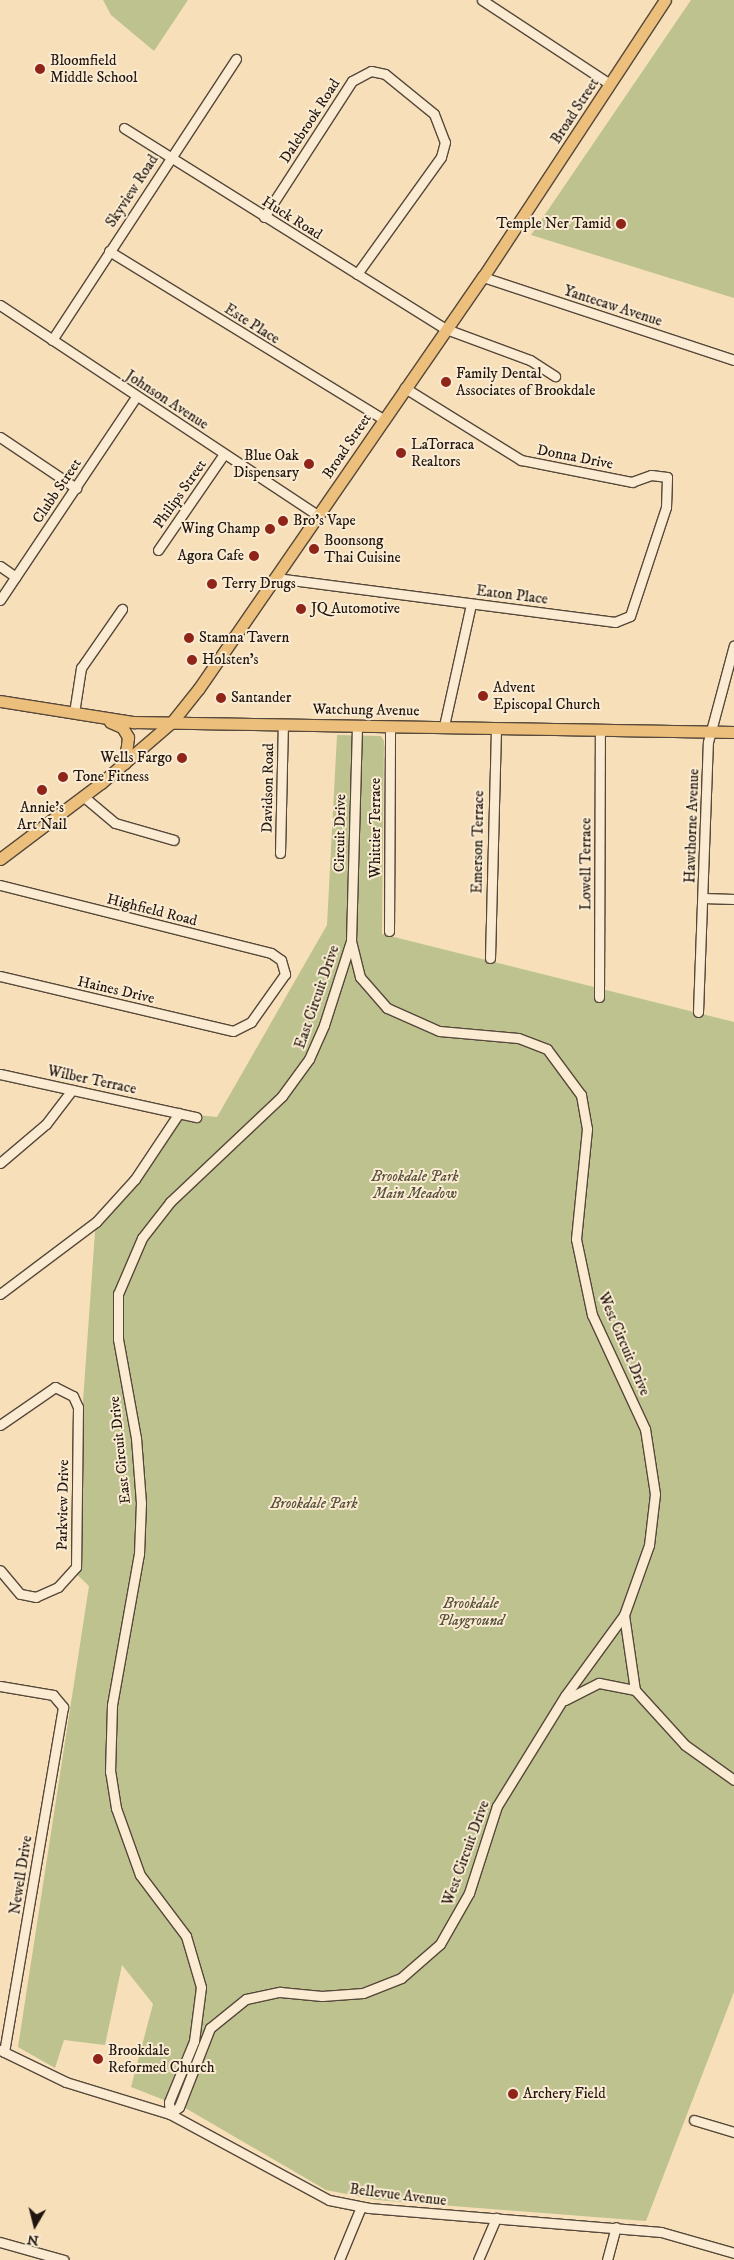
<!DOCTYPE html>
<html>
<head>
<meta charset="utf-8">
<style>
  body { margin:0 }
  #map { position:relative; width:734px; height:2260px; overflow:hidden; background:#f7e0b9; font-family:"IM FELL DW Pica",serif }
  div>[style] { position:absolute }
  .green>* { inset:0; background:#bdc28f }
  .roads { filter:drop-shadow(1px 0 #56483a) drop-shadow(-1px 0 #56483a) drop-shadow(0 1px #56483a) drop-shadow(0 -1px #56483a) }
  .minor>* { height:9px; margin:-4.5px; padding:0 4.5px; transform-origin:4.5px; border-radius:4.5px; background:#faebd2 }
  .major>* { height:11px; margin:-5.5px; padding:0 5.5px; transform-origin:5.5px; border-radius:5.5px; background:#ecc07c }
  .dots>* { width:14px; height:14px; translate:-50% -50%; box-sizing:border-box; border:2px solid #faebd2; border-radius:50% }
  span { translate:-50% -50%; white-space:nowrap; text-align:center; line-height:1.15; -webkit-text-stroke:4px #faebd2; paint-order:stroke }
  .poi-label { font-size:15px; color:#20160f }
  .left { translate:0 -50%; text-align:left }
  .right { translate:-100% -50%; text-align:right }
  .street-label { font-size:15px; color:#20160f }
  .park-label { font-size:15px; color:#57523c; font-style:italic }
  .north { position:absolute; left:10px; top:2200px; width:50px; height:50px; -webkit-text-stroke:4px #faebd2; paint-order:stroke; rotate:188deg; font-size:14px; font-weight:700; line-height:20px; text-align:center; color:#20160f }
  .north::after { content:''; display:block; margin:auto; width:18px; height:22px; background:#20160f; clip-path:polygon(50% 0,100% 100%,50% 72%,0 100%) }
</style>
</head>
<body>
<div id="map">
  <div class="green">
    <div style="clip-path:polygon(103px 0,188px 0,154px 51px,111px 15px)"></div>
    <div style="clip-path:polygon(691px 0,734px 0,734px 298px,531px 235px)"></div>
    <div style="clip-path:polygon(337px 735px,381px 736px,384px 741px,382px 934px,734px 1022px,734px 1992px,646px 2221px,377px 2200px,326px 2190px,187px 2109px,131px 2087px,153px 2004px,122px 1965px,105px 2045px,64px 2040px,55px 2068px,18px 2047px,89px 1586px,71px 1569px,96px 1218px,187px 1114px,217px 1117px,327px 925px)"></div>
  </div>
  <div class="roads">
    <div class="minor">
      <div style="left:482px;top:0;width:153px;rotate:33.3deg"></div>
      <div style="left:124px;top:128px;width:380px;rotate:32deg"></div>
      <div style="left:446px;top:329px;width:90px;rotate:20.3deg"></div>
      <div style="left:530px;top:360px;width:30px;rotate:33deg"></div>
      <div style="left:264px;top:217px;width:162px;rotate:-57.1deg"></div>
      <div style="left:352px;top:81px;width:21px;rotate:-28deg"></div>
      <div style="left:371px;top:71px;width:14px;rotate:12deg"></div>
      <div style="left:385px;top:74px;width:63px;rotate:39.2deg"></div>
      <div style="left:434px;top:114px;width:30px;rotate:69deg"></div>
      <div style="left:445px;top:142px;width:16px;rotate:105deg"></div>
      <div style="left:441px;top:157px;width:144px;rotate:125.7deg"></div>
      <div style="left:109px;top:251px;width:321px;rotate:31.5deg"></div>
      <div style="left:483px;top:277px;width:264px;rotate:18.3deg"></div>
      <div style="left:0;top:305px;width:382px;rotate:33.5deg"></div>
      <div style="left:52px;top:340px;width:336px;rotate:-56.8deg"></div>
      <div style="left:0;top:437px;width:92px;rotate:33.9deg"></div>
      <div style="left:158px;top:550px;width:116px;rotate:-55.5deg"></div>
      <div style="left:0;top:566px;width:19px;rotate:35deg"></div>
      <div style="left:276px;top:578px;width:342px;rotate:7.4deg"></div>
      <div style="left:615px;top:622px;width:16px;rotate:-22deg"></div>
      <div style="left:630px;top:616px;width:115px;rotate:-71.7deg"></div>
      <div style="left:666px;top:507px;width:30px;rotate:-88deg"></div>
      <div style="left:667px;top:477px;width:16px;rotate:-173deg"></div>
      <div style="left:651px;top:475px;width:20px;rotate:160deg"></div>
      <div style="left:632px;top:482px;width:113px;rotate:-168.8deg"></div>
      <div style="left:521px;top:460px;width:137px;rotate:-148.2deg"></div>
      <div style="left:0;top:600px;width:244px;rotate:-56.2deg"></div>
      <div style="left:74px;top:713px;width:46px;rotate:-81.2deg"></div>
      <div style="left:81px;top:668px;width:72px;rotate:-55.2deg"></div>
      <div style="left:444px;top:726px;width:125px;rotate:-77.5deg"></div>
      <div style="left:84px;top:797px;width:40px;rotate:40deg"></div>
      <div style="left:115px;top:823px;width:61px;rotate:16.1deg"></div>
      <div style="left:280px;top:853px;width:129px;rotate:-88.7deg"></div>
      <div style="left:0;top:885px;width:279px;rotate:14.1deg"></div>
      <div style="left:271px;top:953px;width:12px;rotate:35deg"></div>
      <div style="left:281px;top:960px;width:15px;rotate:74deg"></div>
      <div style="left:285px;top:974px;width:59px;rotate:125.3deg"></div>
      <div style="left:251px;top:1022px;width:20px;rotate:153deg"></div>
      <div style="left:233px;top:1031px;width:239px;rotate:-166.7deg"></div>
      <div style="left:703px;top:898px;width:31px;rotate:2deg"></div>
      <div style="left:389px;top:931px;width:205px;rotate:-89.7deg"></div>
      <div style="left:490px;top:958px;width:230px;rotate:-88.5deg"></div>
      <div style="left:599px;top:997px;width:267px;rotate:-89.8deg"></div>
      <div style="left:698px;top:1012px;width:270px;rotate:-87.9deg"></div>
      <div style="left:708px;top:742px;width:100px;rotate:-75deg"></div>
      <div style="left:0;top:1074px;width:201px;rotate:12.4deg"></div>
      <div style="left:0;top:1163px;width:60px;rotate:-40.3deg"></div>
      <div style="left:46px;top:1124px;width:43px;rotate:-52.6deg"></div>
      <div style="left:0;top:1294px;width:120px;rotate:-36.9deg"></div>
      <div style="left:96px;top:1222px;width:58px;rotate:-47.8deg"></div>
      <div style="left:135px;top:1179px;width:79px;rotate:-56.3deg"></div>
      <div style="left:0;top:1425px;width:67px;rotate:-34.6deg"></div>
      <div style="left:55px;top:1387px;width:20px;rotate:27deg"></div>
      <div style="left:73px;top:1396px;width:12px;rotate:66deg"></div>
      <div style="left:78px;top:1407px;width:160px;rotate:90.7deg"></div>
      <div style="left:76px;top:1567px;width:27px;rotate:132deg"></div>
      <div style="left:58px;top:1587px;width:24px;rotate:156deg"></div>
      <div style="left:36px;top:1597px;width:16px;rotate:-169deg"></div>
      <div style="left:20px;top:1594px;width:31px;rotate:-130deg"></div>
      <div style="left:624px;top:1615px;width:76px;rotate:81.7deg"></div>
      <div style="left:635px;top:1690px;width:74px;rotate:47.7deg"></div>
      <div style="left:685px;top:1745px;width:60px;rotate:35.5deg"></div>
      <div style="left:0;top:1686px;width:54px;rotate:9.6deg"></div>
      <div style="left:53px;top:1695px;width:16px;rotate:50deg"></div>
      <div style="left:63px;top:1707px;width:350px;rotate:99.7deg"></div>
      <div style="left:565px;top:1700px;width:38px;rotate:-27deg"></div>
      <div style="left:599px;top:1683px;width:37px;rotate:11deg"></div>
      <div style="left:0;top:2050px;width:73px;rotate:25.9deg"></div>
      <div style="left:66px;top:2082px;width:109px;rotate:17.1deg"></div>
      <div style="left:170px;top:2114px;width:181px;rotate:28.4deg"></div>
      <div style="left:329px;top:2200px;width:41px;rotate:11.3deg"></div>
      <div style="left:369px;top:2208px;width:293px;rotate:4.7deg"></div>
      <div style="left:661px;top:2232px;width:76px;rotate:16deg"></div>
      <div style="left:170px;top:2114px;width:11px;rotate:-38deg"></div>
      <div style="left:179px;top:2107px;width:85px;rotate:-68.6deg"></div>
      <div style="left:210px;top:2028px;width:46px;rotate:-38.9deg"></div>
      <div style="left:246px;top:1999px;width:35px;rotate:-12deg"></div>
      <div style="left:280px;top:1992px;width:42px;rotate:5.4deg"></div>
      <div style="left:322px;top:1996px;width:41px;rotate:-4.2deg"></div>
      <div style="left:363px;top:1993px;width:41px;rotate:-21.5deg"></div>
      <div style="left:401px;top:1978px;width:52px;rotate:-41.1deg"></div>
      <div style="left:440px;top:1944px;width:59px;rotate:-60.4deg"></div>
      <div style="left:469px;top:1893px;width:91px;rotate:-72.2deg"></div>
      <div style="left:497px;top:1806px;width:129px;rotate:-58.3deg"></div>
      <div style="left:565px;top:1696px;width:100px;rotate:-53.9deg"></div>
      <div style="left:624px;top:1615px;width:74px;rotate:-70.3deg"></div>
      <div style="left:649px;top:1545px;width:51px;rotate:-83.3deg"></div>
      <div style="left:655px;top:1494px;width:66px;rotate:-98.7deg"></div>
      <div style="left:645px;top:1429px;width:126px;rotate:-114.9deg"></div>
      <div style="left:592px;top:1315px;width:78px;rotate:-101.9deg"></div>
      <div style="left:576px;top:1239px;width:111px;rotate:-84.3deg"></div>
      <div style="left:587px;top:1129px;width:35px;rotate:-100deg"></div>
      <div style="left:581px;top:1095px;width:57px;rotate:-126.5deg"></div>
      <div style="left:547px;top:1049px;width:31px;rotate:-159deg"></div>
      <div style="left:518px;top:1038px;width:79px;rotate:-174.9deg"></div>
      <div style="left:439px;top:1031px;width:57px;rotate:-156.1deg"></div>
      <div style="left:387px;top:1008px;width:41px;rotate:-131.1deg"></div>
      <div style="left:360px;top:977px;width:37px;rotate:-104deg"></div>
      <div style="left:170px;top:2114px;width:12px;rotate:-95deg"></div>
      <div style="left:169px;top:2102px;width:66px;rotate:-67.7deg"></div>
      <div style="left:194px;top:2041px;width:54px;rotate:-82.6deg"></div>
      <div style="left:201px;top:1987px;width:53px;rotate:-106.4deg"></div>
      <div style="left:186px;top:1936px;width:76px;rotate:-127deg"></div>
      <div style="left:140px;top:1875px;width:71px;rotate:-109.7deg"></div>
      <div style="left:116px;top:1808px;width:36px;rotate:-99deg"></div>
      <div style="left:110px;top:1772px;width:67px;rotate:-88.3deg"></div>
      <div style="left:112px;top:1705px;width:153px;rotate:-79.9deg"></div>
      <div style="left:139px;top:1554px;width:51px;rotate:-87.8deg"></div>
      <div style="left:141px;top:1503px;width:65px;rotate:-94.4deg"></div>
      <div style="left:136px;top:1438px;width:101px;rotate:-100.3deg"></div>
      <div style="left:118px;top:1339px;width:45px;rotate:-90deg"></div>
      <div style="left:118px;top:1294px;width:61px;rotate:-66.8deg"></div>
      <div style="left:142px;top:1238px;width:46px;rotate:-52.1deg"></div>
      <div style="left:170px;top:1202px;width:154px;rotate:-43.4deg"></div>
      <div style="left:282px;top:1096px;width:46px;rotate:-53.9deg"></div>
      <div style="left:309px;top:1059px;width:37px;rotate:-66deg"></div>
      <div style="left:324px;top:1025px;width:88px;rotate:-72.2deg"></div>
      <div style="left:351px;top:941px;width:216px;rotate:-88.4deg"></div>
      <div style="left:694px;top:2120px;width:42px;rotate:16.7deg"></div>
      <div style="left:0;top:2242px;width:66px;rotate:15.7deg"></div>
      <div style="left:339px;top:2260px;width:57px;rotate:-67.5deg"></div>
      <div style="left:478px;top:2260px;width:46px;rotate:-66.8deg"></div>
      <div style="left:607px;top:2260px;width:34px;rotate:-75deg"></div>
    </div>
    <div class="major">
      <div style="left:0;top:701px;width:135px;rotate:9deg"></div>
      <div style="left:133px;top:722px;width:601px;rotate:0.95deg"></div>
      <div style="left:110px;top:722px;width:13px;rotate:23deg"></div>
      <div style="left:122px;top:727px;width:12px;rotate:59deg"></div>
      <div style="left:128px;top:737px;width:26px;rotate:97deg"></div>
      <div style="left:0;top:859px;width:126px;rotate:-37deg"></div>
      <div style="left:101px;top:783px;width:94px;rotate:-40.7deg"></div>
      <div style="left:172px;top:722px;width:43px;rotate:-51.5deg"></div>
      <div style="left:199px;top:688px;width:500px;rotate:-55.4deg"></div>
      <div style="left:483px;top:277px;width:331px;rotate:-56.7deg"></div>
    </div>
  </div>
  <div class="dots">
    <div style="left:40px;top:69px;background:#8f2418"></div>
    <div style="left:621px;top:224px;background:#8f2418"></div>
    <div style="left:446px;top:382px;background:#8f2418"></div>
    <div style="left:401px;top:453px;background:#8f2418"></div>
    <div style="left:309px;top:464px;background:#8f2418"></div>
    <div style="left:283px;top:521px;background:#8f2418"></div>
    <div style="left:270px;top:529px;background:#8f2418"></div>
    <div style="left:314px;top:549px;background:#8f2418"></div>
    <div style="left:254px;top:556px;background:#8f2418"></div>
    <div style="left:212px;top:584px;background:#8f2418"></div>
    <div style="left:301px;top:609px;background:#8f2418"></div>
    <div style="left:189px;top:638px;background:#8f2418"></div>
    <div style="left:192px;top:660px;background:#8f2418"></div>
    <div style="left:483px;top:696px;background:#8f2418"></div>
    <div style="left:221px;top:698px;background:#8f2418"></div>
    <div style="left:182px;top:758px;background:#8f2418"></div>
    <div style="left:63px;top:777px;background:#8f2418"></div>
    <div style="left:42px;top:790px;background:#8f2418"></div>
    <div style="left:98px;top:2059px;background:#8f2418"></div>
    <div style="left:513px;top:2094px;background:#8f2418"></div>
  </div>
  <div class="poi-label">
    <span class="left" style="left:50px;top:69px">Bloomfield<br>Middle School</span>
    <span class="right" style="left:611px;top:224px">Temple Ner Tamid</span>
    <span class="left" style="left:456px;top:382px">Family Dental<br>Associates of Brookdale</span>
    <span class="left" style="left:411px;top:453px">LaTorraca<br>Realtors</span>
    <span class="right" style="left:299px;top:464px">Blue Oak<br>Dispensary</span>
    <span class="left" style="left:293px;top:521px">Bro's Vape</span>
    <span class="right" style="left:260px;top:529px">Wing Champ</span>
    <span class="left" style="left:324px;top:549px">Boonsong<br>Thai Cuisine</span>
    <span class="right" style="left:244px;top:556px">Agora Cafe</span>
    <span class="left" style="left:222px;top:584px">Terry Drugs</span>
    <span class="left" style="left:311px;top:609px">JQ Automotive</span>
    <span class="left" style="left:199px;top:638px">Stamna Tavern</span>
    <span class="left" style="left:202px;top:660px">Holsten's</span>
    <span class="left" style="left:493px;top:696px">Advent<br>Episcopal Church</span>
    <span class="left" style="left:231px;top:698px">Santander</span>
    <span class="right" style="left:172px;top:758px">Wells Fargo</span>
    <span class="left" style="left:73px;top:777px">Tone Fitness</span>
    <span style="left:42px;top:816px">Annie's<br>Art Nail</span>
    <span class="left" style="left:108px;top:2059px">Brookdale<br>Reformed Church</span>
    <span class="left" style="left:523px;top:2094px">Archery Field</span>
  </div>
  <div class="street-label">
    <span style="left:575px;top:111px;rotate:-57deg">Broad Street</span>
    <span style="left:310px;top:121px;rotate:-57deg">Dalebrook Road</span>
    <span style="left:132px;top:191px;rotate:-57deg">Skyview Road</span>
    <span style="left:292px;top:218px;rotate:32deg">Huck Road</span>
    <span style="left:613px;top:306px;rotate:18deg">Yantecaw Avenue</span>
    <span style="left:252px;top:324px;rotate:32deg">Este Place</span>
    <span style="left:167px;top:400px;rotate:33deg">Johnson Avenue</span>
    <span style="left:347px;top:446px;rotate:-56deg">Broad Street</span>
    <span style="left:575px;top:457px;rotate:11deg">Donna Drive</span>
    <span style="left:57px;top:491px;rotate:-56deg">Clubb Street</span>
    <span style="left:180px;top:494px;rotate:-55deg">Philips Street</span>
    <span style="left:512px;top:595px;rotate:7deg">Eaton Place</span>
    <span style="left:366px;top:710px;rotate:1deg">Watchung Avenue</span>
    <span style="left:268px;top:788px;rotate:-89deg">Davidson Road</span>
    <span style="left:692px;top:826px;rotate:-88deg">Hawthorne Avenue</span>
    <span style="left:376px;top:828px;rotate:-90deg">Whittier Terrace</span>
    <span style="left:340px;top:833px;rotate:-89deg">Circuit Drive</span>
    <span style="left:478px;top:842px;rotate:-89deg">Emerson Terrace</span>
    <span style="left:586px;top:864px;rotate:-90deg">Lowell Terrace</span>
    <span style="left:152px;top:910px;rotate:14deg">Highfield Road</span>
    <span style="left:116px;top:990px;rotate:13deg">Haines Drive</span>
    <span style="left:317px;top:997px;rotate:-71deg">East Circuit Drive</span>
    <span style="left:92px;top:1080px;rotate:12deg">Wilber Terrace</span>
    <span style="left:624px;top:1344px;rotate:67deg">West Circuit Drive</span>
    <span style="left:120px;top:1450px;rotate:-96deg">East Circuit Drive</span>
    <span style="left:63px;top:1505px;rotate:-89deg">Parkview Drive</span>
    <span style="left:466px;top:1853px;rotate:-70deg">West Circuit Drive</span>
    <span style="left:21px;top:1875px;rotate:-81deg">Newell Drive</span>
    <span style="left:398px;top:2195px;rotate:7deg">Bellevue Avenue</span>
  </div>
  <div class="park-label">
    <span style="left:415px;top:1185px">Brookdale Park<br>Main Meadow</span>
    <span style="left:314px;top:1504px">Brookdale Park</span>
    <span style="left:471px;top:1612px">Brookdale<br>Playground</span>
  </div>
  <div class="north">N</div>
</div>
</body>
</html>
